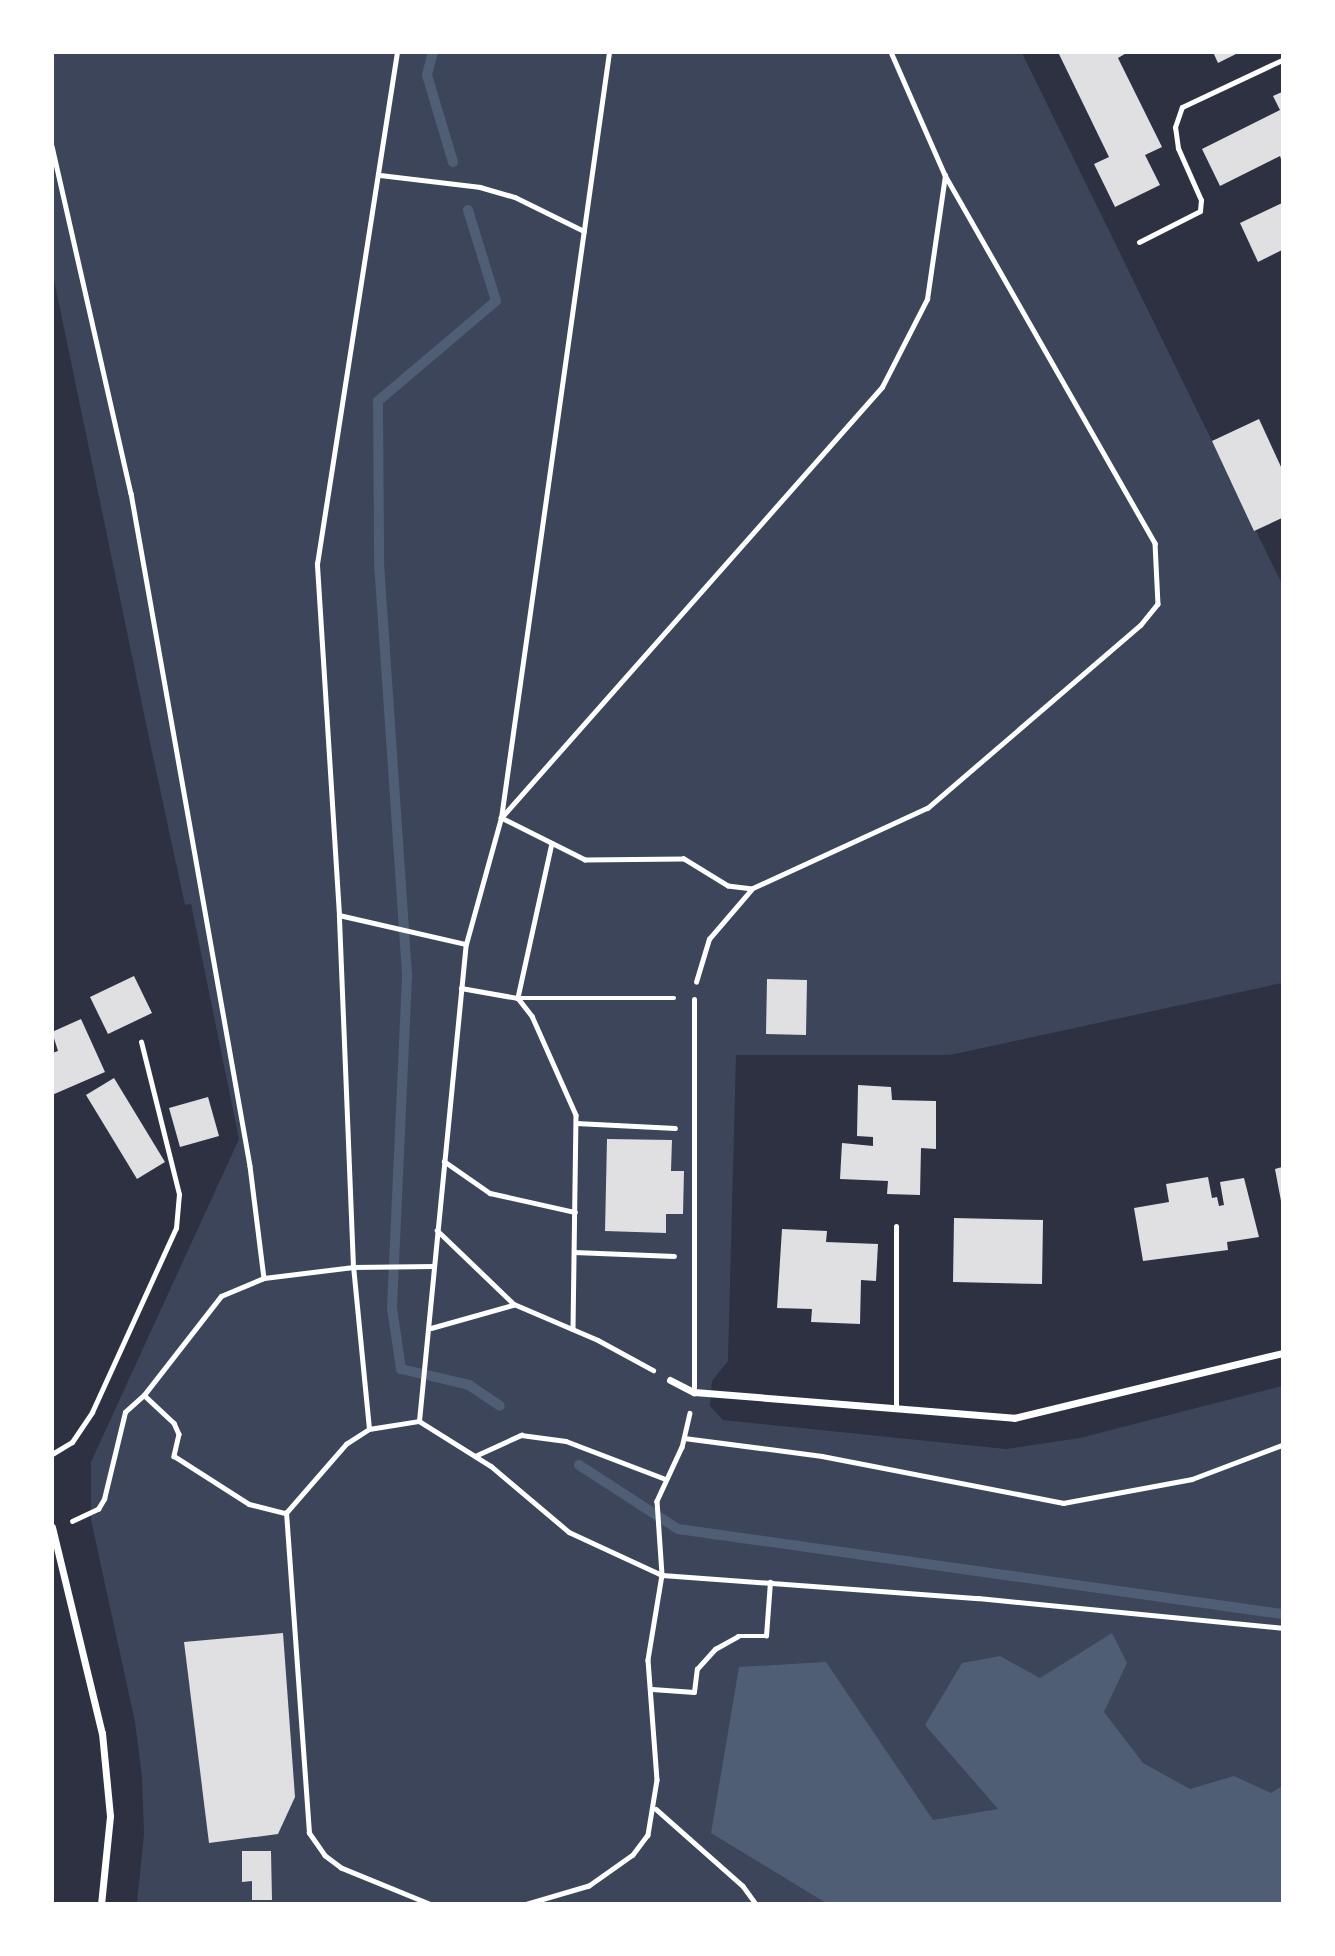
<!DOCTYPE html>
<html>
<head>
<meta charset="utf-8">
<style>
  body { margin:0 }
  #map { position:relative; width:1335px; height:1956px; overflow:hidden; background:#2d3142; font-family:Barlow,sans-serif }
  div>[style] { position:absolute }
  .green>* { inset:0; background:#3c4559 }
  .water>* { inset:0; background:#4f5d75 }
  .stream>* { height:10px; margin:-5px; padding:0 5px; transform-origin:5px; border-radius:5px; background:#4f5d75 }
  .building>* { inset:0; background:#e0e0e3 }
  .path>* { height:4.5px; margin:-2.25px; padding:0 2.25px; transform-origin:2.25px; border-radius:2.25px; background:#fff }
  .service>* { height:5px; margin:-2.5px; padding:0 2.5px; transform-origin:2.5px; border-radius:2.5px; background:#fff }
  .minor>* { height:7px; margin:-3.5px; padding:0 3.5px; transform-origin:3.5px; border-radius:3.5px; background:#fff }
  span { translate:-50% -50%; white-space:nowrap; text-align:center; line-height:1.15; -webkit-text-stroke:6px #fff; paint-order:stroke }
  .frame { position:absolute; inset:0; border:54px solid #fff; pointer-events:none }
</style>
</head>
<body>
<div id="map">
  <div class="green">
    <div style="clip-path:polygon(52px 53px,1022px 53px,1282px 584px,1282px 983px,950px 1055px,736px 1055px,728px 1361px,712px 1381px,710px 1406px,723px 1420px,1006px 1449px,1080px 1438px,1282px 1386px,1282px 1903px,137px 1903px,144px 1834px,142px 1778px,135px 1722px,91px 1520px,91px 1462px,239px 1139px,191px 904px,185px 905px,149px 738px,53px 275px)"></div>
  </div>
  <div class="water">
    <div style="clip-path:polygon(1112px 1633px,1127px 1663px,1104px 1712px,1143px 1763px,1190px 1789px,1234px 1776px,1271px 1793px,1282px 1786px,1282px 1903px,826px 1903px,711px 1833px,739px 1667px,826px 1662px,933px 1820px,998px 1809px,925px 1725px,962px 1663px,1000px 1656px,1040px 1678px)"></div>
  </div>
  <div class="stream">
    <div style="left:433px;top:52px;width:24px;rotate:105deg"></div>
    <div style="left:427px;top:75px;width:91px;rotate:73.4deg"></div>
    <div style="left:468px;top:210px;width:95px;rotate:72.9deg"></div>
    <div style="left:496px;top:301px;width:155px;rotate:139.7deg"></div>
    <div style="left:378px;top:401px;width:162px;rotate:89.6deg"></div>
    <div style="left:379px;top:563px;width:415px;rotate:86.1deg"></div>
    <div style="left:407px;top:977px;width:331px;rotate:92.6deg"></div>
    <div style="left:392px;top:1308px;width:62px;rotate:81.6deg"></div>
    <div style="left:401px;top:1369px;width:70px;rotate:13.2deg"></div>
    <div style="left:469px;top:1385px;width:37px;rotate:34deg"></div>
    <div style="left:579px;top:1465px;width:118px;rotate:32.9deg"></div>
    <div style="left:678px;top:1529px;width:610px;rotate:8.01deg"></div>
  </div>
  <div class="building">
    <div style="clip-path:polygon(1058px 52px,1128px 52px,1118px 58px,1162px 147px,1145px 155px,1160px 185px,1115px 207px,1094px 164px,1109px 157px)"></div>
    <div style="clip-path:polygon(1213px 52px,1240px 52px,1218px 63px)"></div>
    <div style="clip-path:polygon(1282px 92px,1282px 162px,1280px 156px,1220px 186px,1202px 149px,1280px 110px,1273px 96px)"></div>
    <div style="clip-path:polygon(1282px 203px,1282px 250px,1258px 262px,1240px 223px)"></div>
    <div style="clip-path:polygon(1259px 419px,1282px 469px,1282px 518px,1254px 531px,1212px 441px)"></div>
    <div style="clip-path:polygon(134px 976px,152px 1013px,108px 1034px,90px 997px)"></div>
    <div style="clip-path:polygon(767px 979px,807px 980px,806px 1035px,766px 1034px)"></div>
    <div style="clip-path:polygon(81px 1019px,105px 1072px,52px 1095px,52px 1053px,58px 1051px,52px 1032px)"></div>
    <div style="clip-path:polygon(114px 1078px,165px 1162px,137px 1179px,86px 1095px)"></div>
    <div style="clip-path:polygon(858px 1085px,891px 1087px,892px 1100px,936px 1101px,936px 1149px,921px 1148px,920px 1195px,887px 1194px,888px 1181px,840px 1179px,842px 1143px,873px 1146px,873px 1137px,857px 1136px)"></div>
    <div style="clip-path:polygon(208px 1097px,219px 1136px,180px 1147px,169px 1108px)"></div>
    <div style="clip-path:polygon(607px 1139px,672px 1140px,671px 1171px,684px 1171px,683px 1214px,666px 1214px,666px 1233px,605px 1231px)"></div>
    <div style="clip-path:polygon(1282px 1167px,1282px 1200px,1281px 1201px,1275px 1169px)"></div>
    <div style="clip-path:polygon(1208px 1177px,1212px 1198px,1217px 1197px,1219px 1206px,1224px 1205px,1220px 1182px,1244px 1178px,1259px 1237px,1227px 1242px,1228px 1250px,1143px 1261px,1134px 1208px,1169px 1202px,1166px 1184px)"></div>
    <div style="clip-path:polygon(954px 1218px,1043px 1220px,1042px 1284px,953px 1282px)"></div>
    <div style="clip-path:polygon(782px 1229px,827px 1231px,826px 1242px,878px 1244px,876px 1281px,861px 1280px,860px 1324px,811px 1322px,812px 1309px,777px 1308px)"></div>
    <div style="clip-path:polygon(283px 1633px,295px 1797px,278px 1834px,209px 1843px,184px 1642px)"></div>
    <div style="clip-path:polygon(242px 1851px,271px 1851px,272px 1900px,252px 1900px,252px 1881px,242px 1882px)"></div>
  </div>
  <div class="path">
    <div style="left:891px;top:52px;width:134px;rotate:66.3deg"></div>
    <div style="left:945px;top:175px;width:424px;rotate:60.3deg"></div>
    <div style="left:1155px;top:543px;width:61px;rotate:87.2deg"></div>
    <div style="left:1158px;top:604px;width:27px;rotate:129deg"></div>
    <div style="left:1141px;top:625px;width:281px;rotate:139.3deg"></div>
    <div style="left:928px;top:808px;width:194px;rotate:155.3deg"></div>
    <div style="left:752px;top:889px;width:24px;rotate:-173deg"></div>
    <div style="left:728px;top:886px;width:52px;rotate:-148.5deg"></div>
    <div style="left:684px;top:859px;width:99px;rotate:179.4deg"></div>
    <div style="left:585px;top:860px;width:94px;rotate:-153.4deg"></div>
    <div style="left:501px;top:818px;width:575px;rotate:-48.52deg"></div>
    <div style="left:882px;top:387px;width:99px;rotate:-62.9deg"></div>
    <div style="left:927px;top:299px;width:125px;rotate:-81.7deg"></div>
    <div style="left:52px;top:146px;width:356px;rotate:77.2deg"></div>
    <div style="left:131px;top:493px;width:683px;rotate:79.97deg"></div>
    <div style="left:250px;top:1166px;width:113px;rotate:82.9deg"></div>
    <div style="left:380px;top:175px;width:101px;rotate:6.8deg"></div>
    <div style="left:480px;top:187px;width:36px;rotate:16deg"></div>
    <div style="left:515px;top:197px;width:77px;rotate:26.2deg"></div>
    <div style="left:552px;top:843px;width:159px;rotate:102.4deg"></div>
    <div style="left:518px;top:998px;width:23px;rotate:52deg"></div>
    <div style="left:532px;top:1016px;width:108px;rotate:66deg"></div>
    <div style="left:576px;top:1115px;width:214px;rotate:90.8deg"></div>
    <div style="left:339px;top:915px;width:130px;rotate:12.9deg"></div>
    <div style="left:696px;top:982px;width:45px;rotate:-73.2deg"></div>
    <div style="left:709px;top:939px;width:65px;rotate:-49.4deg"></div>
    <div style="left:461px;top:988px;width:58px;rotate:10deg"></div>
    <div style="left:518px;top:998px;width:156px"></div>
    <div style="left:576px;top:1123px;width:99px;rotate:2.9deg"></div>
    <div style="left:444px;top:1161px;width:56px;rotate:34.8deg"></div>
    <div style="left:490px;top:1193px;width:87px;rotate:12.6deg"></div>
    <div style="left:437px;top:1230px;width:107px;rotate:43.9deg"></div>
    <div style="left:514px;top:1304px;width:91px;rotate:23.2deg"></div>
    <div style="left:598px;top:1340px;width:63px;rotate:28.6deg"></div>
    <div style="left:574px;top:1252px;width:100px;rotate:2.3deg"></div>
    <div style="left:431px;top:1328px;width:85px;rotate:-15.7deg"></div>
    <div style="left:144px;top:1395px;width:41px;rotate:43deg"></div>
    <div style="left:174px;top:1423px;width:12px;rotate:66deg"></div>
    <div style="left:179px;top:1434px;width:23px;rotate:103deg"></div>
    <div style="left:174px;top:1456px;width:89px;rotate:32.6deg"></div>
    <div style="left:249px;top:1504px;width:38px;rotate:14deg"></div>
    <div style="left:690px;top:1413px;width:35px;rotate:103deg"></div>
    <div style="left:682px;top:1447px;width:60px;rotate:114.8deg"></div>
    <div style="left:657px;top:1501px;width:74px;rotate:86.1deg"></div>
    <div style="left:662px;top:1575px;width:317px;rotate:4.2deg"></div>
    <div style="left:978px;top:1598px;width:305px;rotate:5.6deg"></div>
    <div style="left:419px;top:1421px;width:479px;rotate:-84.4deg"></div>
    <div style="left:466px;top:944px;width:131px;rotate:-74.5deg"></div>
    <div style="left:501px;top:818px;width:774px;rotate:-81.97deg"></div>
    <div style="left:369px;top:1429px;width:163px;rotate:-95.6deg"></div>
    <div style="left:353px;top:1267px;width:352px;rotate:-92.3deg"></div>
    <div style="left:339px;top:915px;width:352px;rotate:-93.6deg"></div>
    <div style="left:317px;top:564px;width:518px;rotate:-81.12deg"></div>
    <div style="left:684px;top:1438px;width:139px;rotate:7.4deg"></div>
    <div style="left:822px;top:1456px;width:246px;rotate:11deg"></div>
    <div style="left:1063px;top:1503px;width:131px;rotate:-10.5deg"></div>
    <div style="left:1192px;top:1479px;width:96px;rotate:-20.7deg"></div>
    <div style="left:475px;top:1456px;width:51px;rotate:-24.5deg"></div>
    <div style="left:521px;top:1435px;width:45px;rotate:7.6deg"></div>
    <div style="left:566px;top:1441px;width:104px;rotate:20.9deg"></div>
    <div style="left:72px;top:1521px;width:29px;rotate:-25deg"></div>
    <div style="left:98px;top:1509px;width:12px;rotate:-59deg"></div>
    <div style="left:104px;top:1499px;width:89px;rotate:-76.4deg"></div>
    <div style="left:125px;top:1412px;width:25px;rotate:-42deg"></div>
    <div style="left:144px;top:1395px;width:125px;rotate:-52.1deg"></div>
    <div style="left:221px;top:1296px;width:47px;rotate:-22.7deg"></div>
    <div style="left:264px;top:1278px;width:90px;rotate:-7deg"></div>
    <div style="left:353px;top:1267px;width:81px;rotate:-0.7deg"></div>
    <div style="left:652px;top:1689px;width:42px;rotate:4.1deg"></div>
    <div style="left:694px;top:1692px;width:23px;rotate:-83deg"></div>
    <div style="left:697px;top:1669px;width:27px;rotate:-48deg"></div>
    <div style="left:715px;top:1649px;width:26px;rotate:-29deg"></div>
    <div style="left:738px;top:1636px;width:28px"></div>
    <div style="left:766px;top:1636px;width:54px;rotate:-85.8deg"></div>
    <div style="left:656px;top:1809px;width:116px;rotate:41.5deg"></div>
    <div style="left:743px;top:1886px;width:22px;rotate:54deg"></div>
    <div style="left:429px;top:1904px;width:95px;rotate:-157.8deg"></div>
    <div style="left:341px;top:1868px;width:20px;rotate:-143deg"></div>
    <div style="left:325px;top:1856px;width:28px;rotate:-125deg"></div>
    <div style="left:309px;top:1833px;width:321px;rotate:-94.1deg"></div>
    <div style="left:286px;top:1513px;width:91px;rotate:-49deg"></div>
    <div style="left:346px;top:1444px;width:27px;rotate:-33deg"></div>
    <div style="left:369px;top:1429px;width:51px;rotate:-9.1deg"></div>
    <div style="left:419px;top:1421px;width:85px;rotate:32deg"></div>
    <div style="left:491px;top:1466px;width:102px;rotate:40.2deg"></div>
    <div style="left:569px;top:1532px;width:102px;rotate:24.8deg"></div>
    <div style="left:662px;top:1575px;width:86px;rotate:99.4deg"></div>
    <div style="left:648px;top:1660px;width:120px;rotate:85.7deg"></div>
    <div style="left:657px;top:1780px;width:56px;rotate:99.3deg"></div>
    <div style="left:648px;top:1835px;width:25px;rotate:127deg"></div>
    <div style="left:633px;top:1855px;width:54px;rotate:144.8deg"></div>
    <div style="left:589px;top:1886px;width:64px;rotate:163.6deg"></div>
  </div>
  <div class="service">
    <div style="left:1139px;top:242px;width:68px;rotate:-26.9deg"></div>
    <div style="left:1200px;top:211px;width:11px;rotate:-85deg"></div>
    <div style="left:1201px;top:200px;width:57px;rotate:-113.9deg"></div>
    <div style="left:1178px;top:148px;width:21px;rotate:-98deg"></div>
    <div style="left:1175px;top:127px;width:21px;rotate:-71deg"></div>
    <div style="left:1182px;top:107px;width:110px;rotate:-25.2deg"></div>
    <div style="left:694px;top:999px;width:393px;rotate:90deg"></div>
    <div style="left:896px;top:1226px;width:182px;rotate:90deg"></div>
    <div style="left:52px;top:1454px;width:23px;rotate:-31deg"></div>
    <div style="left:72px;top:1442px;width:36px;rotate:-56deg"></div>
    <div style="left:92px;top:1412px;width:202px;rotate:-65.5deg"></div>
    <div style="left:176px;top:1228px;width:34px;rotate:-85deg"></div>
    <div style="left:179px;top:1194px;width:157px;rotate:-104deg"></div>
  </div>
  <div class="minor">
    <div style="left:670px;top:1380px;width:27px;rotate:27deg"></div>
    <div style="left:694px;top:1392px;width:321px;rotate:4.6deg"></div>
    <div style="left:1014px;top:1418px;width:276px;rotate:-13.6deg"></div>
    <div style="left:52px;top:1527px;width:212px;rotate:76.4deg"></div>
    <div style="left:102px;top:1733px;width:83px;rotate:84.5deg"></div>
    <div style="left:110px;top:1816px;width:88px;rotate:95.8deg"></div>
  </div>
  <div class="frame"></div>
</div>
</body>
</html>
